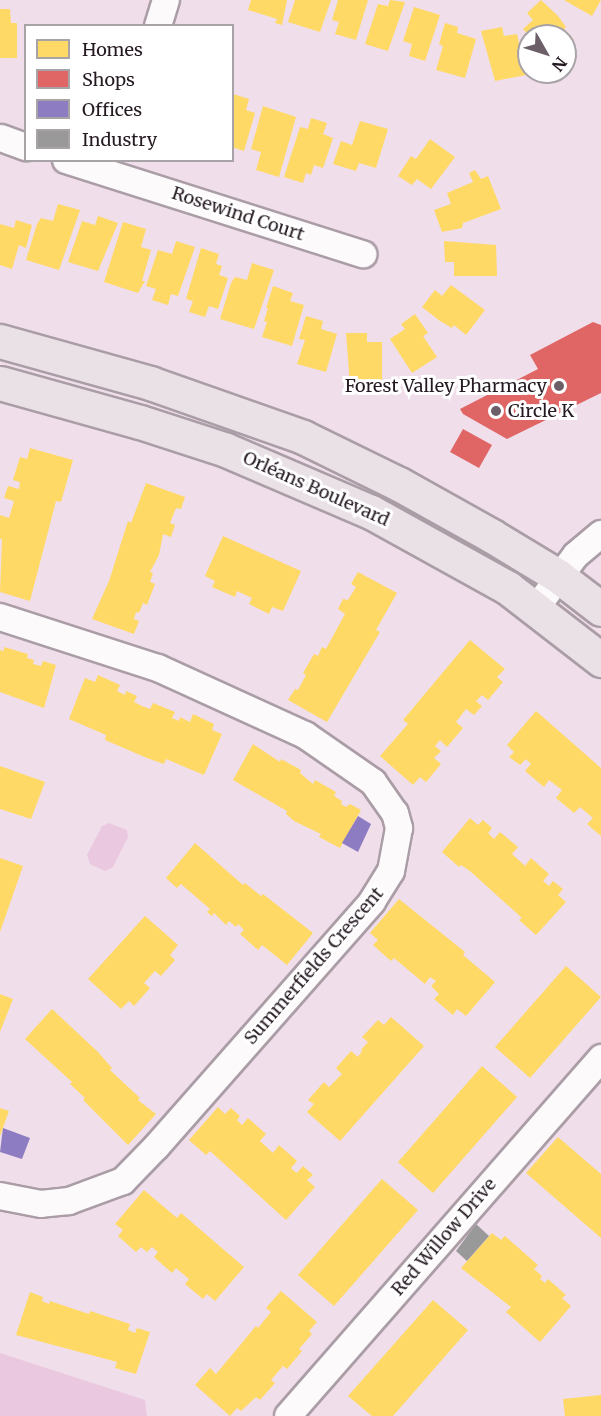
<!DOCTYPE html>
<html>
<head>
<meta charset="utf-8">
<style>
  body { margin:0 }
  #map { position:relative; width:601px; height:1416px; overflow:hidden; background:#f0deea; font-family:Merriweather,serif }
  div>[style] { position:absolute }
  .green>* { inset:0; background:#eac9e0 }
  .homes>* { inset:0; background:#ffd966 }
  .shops>* { inset:0; background:#e06666 }
  .offices>* { inset:0; background:#8e7cc3 }
  .industry>* { inset:0; background:#999 }
  .roads { filter:drop-shadow(2px 0 #aa9da6) drop-shadow(-2px 0 #aa9da6) drop-shadow(0 2px #aa9da6) drop-shadow(0 -2px #aa9da6) }
  .minor>* { height:26px; margin:-13px; padding:0 13px; transform-origin:13px; border-radius:13px; background:#fdfafc }
  .major>* { height:33px; margin:-16.5px; padding:0 16.5px; transform-origin:16.5px; border-radius:16.5px; background:#eae1e7 }
  .dots>* { width:16px; height:16px; translate:-50% -50%; box-sizing:border-box; border:3px solid #fff; border-radius:50% }
  span { translate:-50% -50%; white-space:nowrap; text-align:center; line-height:1.15; -webkit-text-stroke:6px #fff; paint-order:stroke }
  .street-label { font-size:18px; color:#251a22 }
  .poi-label { font-size:18px; color:#251a22 }
  .right { translate:-100% -50%; text-align:right }
  .left { translate:0 -50%; text-align:left }
  .legend { position:absolute; left:24px; top:24px; width:210px; height:138px; box-sizing:border-box; background:#fff; border:2px solid #a8a3a7; margin:0; padding:8px 10px; list-style:none; font-size:18px; color:#251a22 }
  .legend li { display:flex; align-items:center; gap:12px; height:30px }
  .legend b { width:30px; border:2px solid #a8a3a7 }
  .north { position:absolute; left:517px; top:24px; width:60px; height:60px; box-sizing:border-box; background:#fff; border:2px solid #a8a3a7; border-radius:50%; rotate:129deg; font-size:16px; font-weight:700; line-height:24px; text-align:center; color:#251a22 }
  .north::after { content:''; display:block; margin:auto; width:21px; height:27px; background:#6c5f68; clip-path:polygon(50% 0,100% 100%,50% 72%,0 100%) }
</style>
</head>
<body>
<div id="map">
  <div class="green">
    <div style="clip-path:polygon(109px 823px,127px 830px,128px 837px,113px 867px,105px 871px,90px 864px,87px 855px,102px 826px)"></div>
    <div style="clip-path:polygon(0 1353px,145px 1400px,147px 1416px,0 1416px)"></div>
  </div>
  <div class="homes">
    <div style="clip-path:polygon(251px 0,287px 0,282px 25px,275px 23px,277px 19px,248px 10px)"></div>
    <div style="clip-path:polygon(295px 0,331px 0,320px 32px,288px 22px)"></div>
    <div style="clip-path:polygon(338px 0,368px 0,356px 40px,335px 34px,339px 22px,332px 20px)"></div>
    <div style="clip-path:polygon(390px 0,405px 2px,388px 51px,365px 44px,378px 4px,388px 6px)"></div>
    <div style="clip-path:polygon(541px 0,558px 16px,566px 27px,564px 29px,574px 40px,565px 49px,565px 36px,530px 36px,523px 29px,533px 20px,527px 13px)"></div>
    <div style="clip-path:polygon(564px 0,601px 0,592px 16px)"></div>
    <div style="clip-path:polygon(414px 7px,440px 15px,425px 61px,409px 56px,412px 44px,403px 41px)"></div>
    <div style="clip-path:polygon(0 9px,10px 9px,11px 23px,17px 23px,17px 58px,0 58px)"></div>
    <div style="clip-path:polygon(445px 23px,458px 27px,457px 33px,476px 39px,465px 78px,436px 70px,443px 46px,439px 44px)"></div>
    <div style="clip-path:polygon(502px 27px,504px 36px,517px 34px,526px 75px,495px 81px,481px 31px)"></div>
    <div style="clip-path:polygon(233px 94px,249px 99px,246px 110px,255px 113px,244px 151px,232px 147px)"></div>
    <div style="clip-path:polygon(263px 106px,296px 117px,279px 177px,256px 170px,261px 152px,251px 149px)"></div>
    <div style="clip-path:polygon(311px 118px,327px 123px,323px 134px,333px 138px,323px 168px,314px 165px,311px 175px,306px 173px,303px 183px,284px 177px,300px 127px,308px 129px)"></div>
    <div style="clip-path:polygon(360px 121px,388px 129px,376px 168px,359px 163px,356px 171px,333px 164px,341px 141px,352px 145px)"></div>
    <div style="clip-path:polygon(430px 139px,455px 157px,431px 189px,417px 179px,412px 185px,398px 176px,411px 156px,416px 159px)"></div>
    <div style="clip-path:polygon(475px 170px,481px 179px,488px 176px,501px 209px,463px 223px,462px 228px,442px 232px,434px 210px,451px 204px,447px 193px,473px 182px,469px 173px)"></div>
    <div style="clip-path:polygon(58px 204px,80px 210px,59px 270px,26px 260px,37px 224px,41px 218px,53px 221px)"></div>
    <div style="clip-path:polygon(98px 216px,118px 223px,98px 271px,68px 262px,82px 221px,95px 225px)"></div>
    <div style="clip-path:polygon(16px 220px,32px 225px,26px 248px,19px 245px,12px 269px,0 265px,0 224px,14px 228px)"></div>
    <div style="clip-path:polygon(123px 222px,146px 229px,141px 247px,151px 250px,142px 281px,145px 281px,138px 293px,104px 282px)"></div>
    <div style="clip-path:polygon(176px 241px,195px 247px,178px 296px,171px 294px,168px 305px,152px 300px,156px 289px,146px 286px,158px 250px,172px 254px)"></div>
    <div style="clip-path:polygon(444px 241px,496px 245px,497px 276px,454px 276px,454px 262px,445px 262px)"></div>
    <div style="clip-path:polygon(201px 248px,219px 254px,216px 264px,222px 266px,219px 275px,228px 278px,218px 309px,209px 306px,205px 317px,189px 312px,193px 301px,186px 299px)"></div>
    <div style="clip-path:polygon(252px 263px,274px 270px,254px 329px,220px 319px,231px 283px,235px 277px,247px 280px)"></div>
    <div style="clip-path:polygon(451px 285px,485px 310px,466px 335px,454px 325px,452px 328px,440px 321px,422px 307px,435px 290px,442px 296px)"></div>
    <div style="clip-path:polygon(273px 286px,293px 293px,290px 301px,304px 305px,292px 346px,262px 337px,267px 322px,264px 321px,268px 308px,266px 308px)"></div>
    <div style="clip-path:polygon(415px 314px,428px 333px,423px 336px,437px 357px,412px 373px,390px 339px,405px 329px,401px 324px)"></div>
    <div style="clip-path:polygon(306px 316px,323px 321px,321px 329px,337px 334px,326px 372px,297px 364px,305px 340px,299px 339px)"></div>
    <div style="clip-path:polygon(346px 333px,367px 333px,367px 342px,382px 342px,382px 385px,350px 385px)"></div>
    <div style="clip-path:polygon(30px 448px,73px 460px,61px 502px,56px 501px,30px 601px,0 592px,2px 539px,0 539px,0 515px,9px 518px,14px 501px,4px 498px,8px 486px,19px 489px,20px 482px,13px 480px,20px 457px,27px 459px)"></div>
    <div style="clip-path:polygon(146px 483px,185px 497px,181px 509px,176px 508px,170px 523px,175px 525px,171px 537px,163px 534px,159px 555px,150px 572px,153px 573px,150px 582px,155px 584px,147px 605px,143px 603px,139px 613px,136px 612px,134px 619px,139px 621px,134px 634px,92px 619px,109px 581px,128px 521px,131px 523px)"></div>
    <div style="clip-path:polygon(223px 536px,301px 571px,283px 611px,272px 607px,269px 614px,249px 604px,252px 598px,237px 591px,235px 597px,212px 587px,215px 581px,205px 576px)"></div>
    <div style="clip-path:polygon(358px 572px,397px 593px,376px 630px,380px 632px,327px 722px,288px 700px,295px 689px,298px 690px,306px 675px,303px 673px,314px 654px,318px 656px,322px 647px,326px 649px,345px 614px,338px 609px,343px 599px,348px 600px,356px 587px,351px 584px)"></div>
    <div style="clip-path:polygon(470px 640px,505px 669px,497px 677px,503px 682px,488px 700px,482px 695px,476px 701px,482px 706px,474px 715px,466px 709px,456px 722px,463px 728px,447px 747px,440px 740px,435px 746px,441px 751px,434px 758px,441px 764px,426px 782px,420px 777px,413px 785px,380px 756px,408px 724px,403px 720px)"></div>
    <div style="clip-path:polygon(4px 647px,28px 654px,27px 658px,34px 660px,33px 664px,41px 666px,43px 661px,56px 665px,44px 708px,0 692px,0 650px,4px 651px)"></div>
    <div style="clip-path:polygon(98px 675px,120px 685px,117px 691px,125px 695px,126px 691px,137px 696px,134px 702px,142px 706px,150px 709px,153px 703px,175px 712px,172px 718px,179px 721px,180px 717px,190px 722px,193px 714px,214px 724px,212px 730px,222px 734px,204px 775px,166px 759px,164px 764px,147px 758px,105px 740px,106px 735px,69px 719px,85px 678px,95px 682px)"></div>
    <div style="clip-path:polygon(536px 711px,601px 768px,601px 836px,587px 824px,593px 818px,580px 807px,574px 813px,556px 798px,562px 790px,549px 780px,544px 787px,525px 771px,531px 764px,526px 759px,520px 765px,509px 757px,514px 752px,507px 745px)"></div>
    <div style="clip-path:polygon(253px 744px,280px 762px,281px 759px,301px 770px,300px 773px,313px 784px,315px 780px,336px 792px,334px 796px,342px 801px,341px 804px,346px 807px,350px 804px,361px 810px,340px 848px,319px 837px,321px 834px,294px 821px,286px 814px,287px 811px,233px 780px)"></div>
    <div style="clip-path:polygon(0 766px,45px 782px,31px 819px,0 809px)"></div>
    <div style="clip-path:polygon(470px 818px,478px 825px,483px 820px,492px 828px,488px 833px,494px 839px,500px 832px,518px 847px,512px 854px,525px 866px,531px 858px,549px 874px,543px 881px,549px 886px,553px 881px,563px 889px,558px 895px,566px 902px,536px 935px,519px 920px,522px 918px,470px 871px,461px 865px,459px 867px,442px 852px)"></div>
    <div style="clip-path:polygon(195px 843px,243px 885px,245px 883px,261px 896px,263px 894px,313px 933px,287px 965px,262px 945px,258px 950px,240px 934px,244px 930px,238px 924px,236px 927px,229px 921px,226px 925px,214px 913px,212px 916px,207px 912px,210px 909px,181px 884px,177px 888px,166px 878px)"></div>
    <div style="clip-path:polygon(0 858px,23px 866px,0 932px)"></div>
    <div style="clip-path:polygon(399px 899px,465px 952px,463px 955px,495px 982px,466px 1016px,457px 1009px,453px 1015px,434px 999px,439px 994px,431px 986px,436px 981px,430px 977px,425px 984px,394px 958px,391px 961px,373px 945px,378px 940px,370px 933px)"></div>
    <div style="clip-path:polygon(145px 916px,178px 945px,170px 955px,175px 960px,161px 976px,155px 971px,144px 983px,150px 988px,134px 1006px,129px 1001px,121px 1009px,88px 979px)"></div>
    <div style="clip-path:polygon(566px 966px,601px 997px,530px 1078px,495px 1047px)"></div>
    <div style="clip-path:polygon(0 994px,13px 999px,0 1032px)"></div>
    <div style="clip-path:polygon(52px 1009px,98px 1052px,112px 1068px,110px 1070px,140px 1098px,138px 1100px,156px 1114px,128px 1145px,83px 1100px,85px 1098px,70px 1084px,72px 1082px,25px 1039px)"></div>
    <div style="clip-path:polygon(391px 1017px,424px 1046px,340px 1141px,307px 1112px,314px 1104px,308px 1100px,324px 1082px,329px 1087px,342px 1074px,336px 1068px,351px 1051px,358px 1057px,362px 1051px,361px 1050px,368px 1042px,362px 1037px,378px 1020px,384px 1025px)"></div>
    <div style="clip-path:polygon(482px 1066px,517px 1097px,433px 1193px,398px 1162px)"></div>
    <div style="clip-path:polygon(218px 1107px,225px 1114px,231px 1108px,240px 1116px,237px 1120px,242px 1125px,248px 1118px,266px 1134px,260px 1141px,273px 1153px,279px 1145px,297px 1161px,291px 1168px,294px 1171px,297px 1173px,303px 1166px,313px 1175px,307px 1180px,315px 1187px,286px 1220px,210px 1151px,206px 1155px,189px 1140px)"></div>
    <div style="clip-path:polygon(0 1108px,9px 1111px,0 1136px)"></div>
    <div style="clip-path:polygon(558px 1137px,601px 1174px,601px 1238px,526px 1173px)"></div>
    <div style="clip-path:polygon(382px 1179px,418px 1210px,334px 1306px,298px 1275px)"></div>
    <div style="clip-path:polygon(144px 1190px,177px 1218px,181px 1213px,244px 1267px,215px 1301px,207px 1294px,203px 1299px,185px 1284px,189px 1279px,176px 1268px,172px 1273px,154px 1257px,158px 1252px,152px 1247px,147px 1252px,141px 1247px,136px 1252px,118px 1236px,123px 1230px,115px 1224px)"></div>
    <div style="clip-path:polygon(492px 1233px,501px 1240px,505px 1236px,538px 1265px,534px 1269px,542px 1276px,540px 1279px,545px 1283px,548px 1279px,566px 1295px,562px 1298px,571px 1306px,540px 1342px,506px 1312px,511px 1307px,461px 1268px)"></div>
    <div style="clip-path:polygon(281px 1291px,317px 1322px,309px 1331px,312px 1334px,299px 1349px,302px 1351px,287px 1369px,283px 1366px,271px 1380px,275px 1383px,260px 1400px,256px 1397px,241px 1411px,237px 1408px,230px 1416px,195px 1385px,210px 1368px,216px 1374px,256px 1326px,258px 1328px,271px 1312px,266px 1308px)"></div>
    <div style="clip-path:polygon(30px 1292px,43px 1297px,42px 1301px,49px 1304px,50px 1301px,89px 1314px,90px 1311px,130px 1324px,128px 1330px,135px 1333px,137px 1328px,150px 1332px,136px 1374px,115px 1368px,117px 1362px,16px 1335px)"></div>
    <div style="clip-path:polygon(433px 1300px,468px 1330px,393px 1416px,372px 1416px,348px 1396px)"></div>
    <div style="clip-path:polygon(601px 1395px,601px 1416px,565px 1416px,563px 1399px)"></div>
  </div>
  <div class="shops">
    <div style="clip-path:polygon(593px 322px,601px 325px,601px 393px,507px 439px,463px 414px,460px 409px,538px 369px,530px 355px)"></div>
    <div style="clip-path:polygon(463px 429px,492px 445px,479px 468px,450px 452px)"></div>
  </div>
  <div class="offices">
    <div style="clip-path:polygon(358px 816px,371px 824px,358px 852px,342px 843px)"></div>
    <div style="clip-path:polygon(3px 1128px,30px 1138px,22px 1159px,0 1152px)"></div>
  </div>
  <div class="industry">
    <div style="clip-path:polygon(476px 1224px,489px 1236px,467px 1261px,456px 1251px)"></div>
  </div>
  <div class="roads">
    <div class="minor">
      <div style="left:158px;top:26px;width:27px;rotate:-73deg"></div>
      <div style="left:1px;top:138px;width:27px;rotate:20deg"></div>
      <div style="left:66px;top:160px;width:312px;rotate:17.6deg"></div>
      <div style="left:536px;top:608px;width:66px;rotate:-53deg"></div>
      <div style="left:576px;top:555px;width:33px;rotate:-40deg"></div>
      <div style="left:0;top:617px;width:166px;rotate:17.9deg"></div>
      <div style="left:158px;top:668px;width:162px;rotate:24.5deg"></div>
      <div style="left:305px;top:735px;width:83px;rotate:34.7deg"></div>
      <div style="left:373px;top:782px;width:38px;rotate:55deg"></div>
      <div style="left:395px;top:813px;width:16px;rotate:75deg"></div>
      <div style="left:399px;top:828px;width:44px;rotate:100.5deg"></div>
      <div style="left:391px;top:871px;width:36px;rotate:122deg"></div>
      <div style="left:372px;top:902px;width:325px;rotate:131.4deg"></div>
      <div style="left:157px;top:1146px;width:49px;rotate:134.2deg"></div>
      <div style="left:123px;top:1181px;width:58px;rotate:159.7deg"></div>
      <div style="left:69px;top:1201px;width:28px;rotate:174deg"></div>
      <div style="left:41px;top:1204px;width:42px;rotate:-169deg"></div>
      <div style="left:288px;top:1416px;width:476px;rotate:-48.8deg"></div>
    </div>
    <div class="major">
      <div style="left:0;top:341px;width:156px;rotate:15.6deg"></div>
      <div style="left:150px;top:383px;width:162px;rotate:19.4deg"></div>
      <div style="left:303px;top:437px;width:107px;rotate:26.1deg"></div>
      <div style="left:399px;top:484px;width:107px;rotate:29.2deg"></div>
      <div style="left:492px;top:536px;width:77px;rotate:31.2deg"></div>
      <div style="left:558px;top:576px;width:54px;rotate:37.5deg"></div>
      <div style="left:0;top:383px;width:145px;rotate:15.6deg"></div>
      <div style="left:140px;top:422px;width:90px;rotate:18deg"></div>
      <div style="left:226px;top:450px;width:158px;rotate:23.2deg"></div>
      <div style="left:371px;top:512px;width:157px;rotate:29deg"></div>
      <div style="left:508px;top:588px;width:118px;rotate:37.7deg"></div>
    </div>
  </div>
  <div class="dots">
    <div style="left:559px;top:386px;background:#6c5f68"></div>
    <div style="left:496px;top:411px;background:#6c5f68"></div>
  </div>
  <div class="street-label">
    <span style="left:238px;top:214px;rotate:18deg">Rosewind Court</span>
    <span style="left:316px;top:489px;rotate:24deg">Orléans Boulevard</span>
    <span style="left:314px;top:966px;rotate:-49deg">Summerfields Crescent</span>
    <span style="left:444px;top:1237px;rotate:-49deg">Red Willow Drive</span>
  </div>
  <div class="poi-label">
    <span class="right" style="left:547px;top:386px">Forest Valley Pharmacy</span>
    <span class="left" style="left:508px;top:411px">Circle K</span>
  </div>
  <ul class="legend">
  <li><b style="height:16px;background:#ffd966"></b>Homes</li>
  <li><b style="height:16px;background:#e06666"></b>Shops</li>
  <li><b style="height:16px;background:#8e7cc3"></b>Offices</li>
  <li><b style="height:16px;background:#999"></b>Industry</li>
  </ul>
  <div class="north">N</div>
</div>
</body>
</html>
